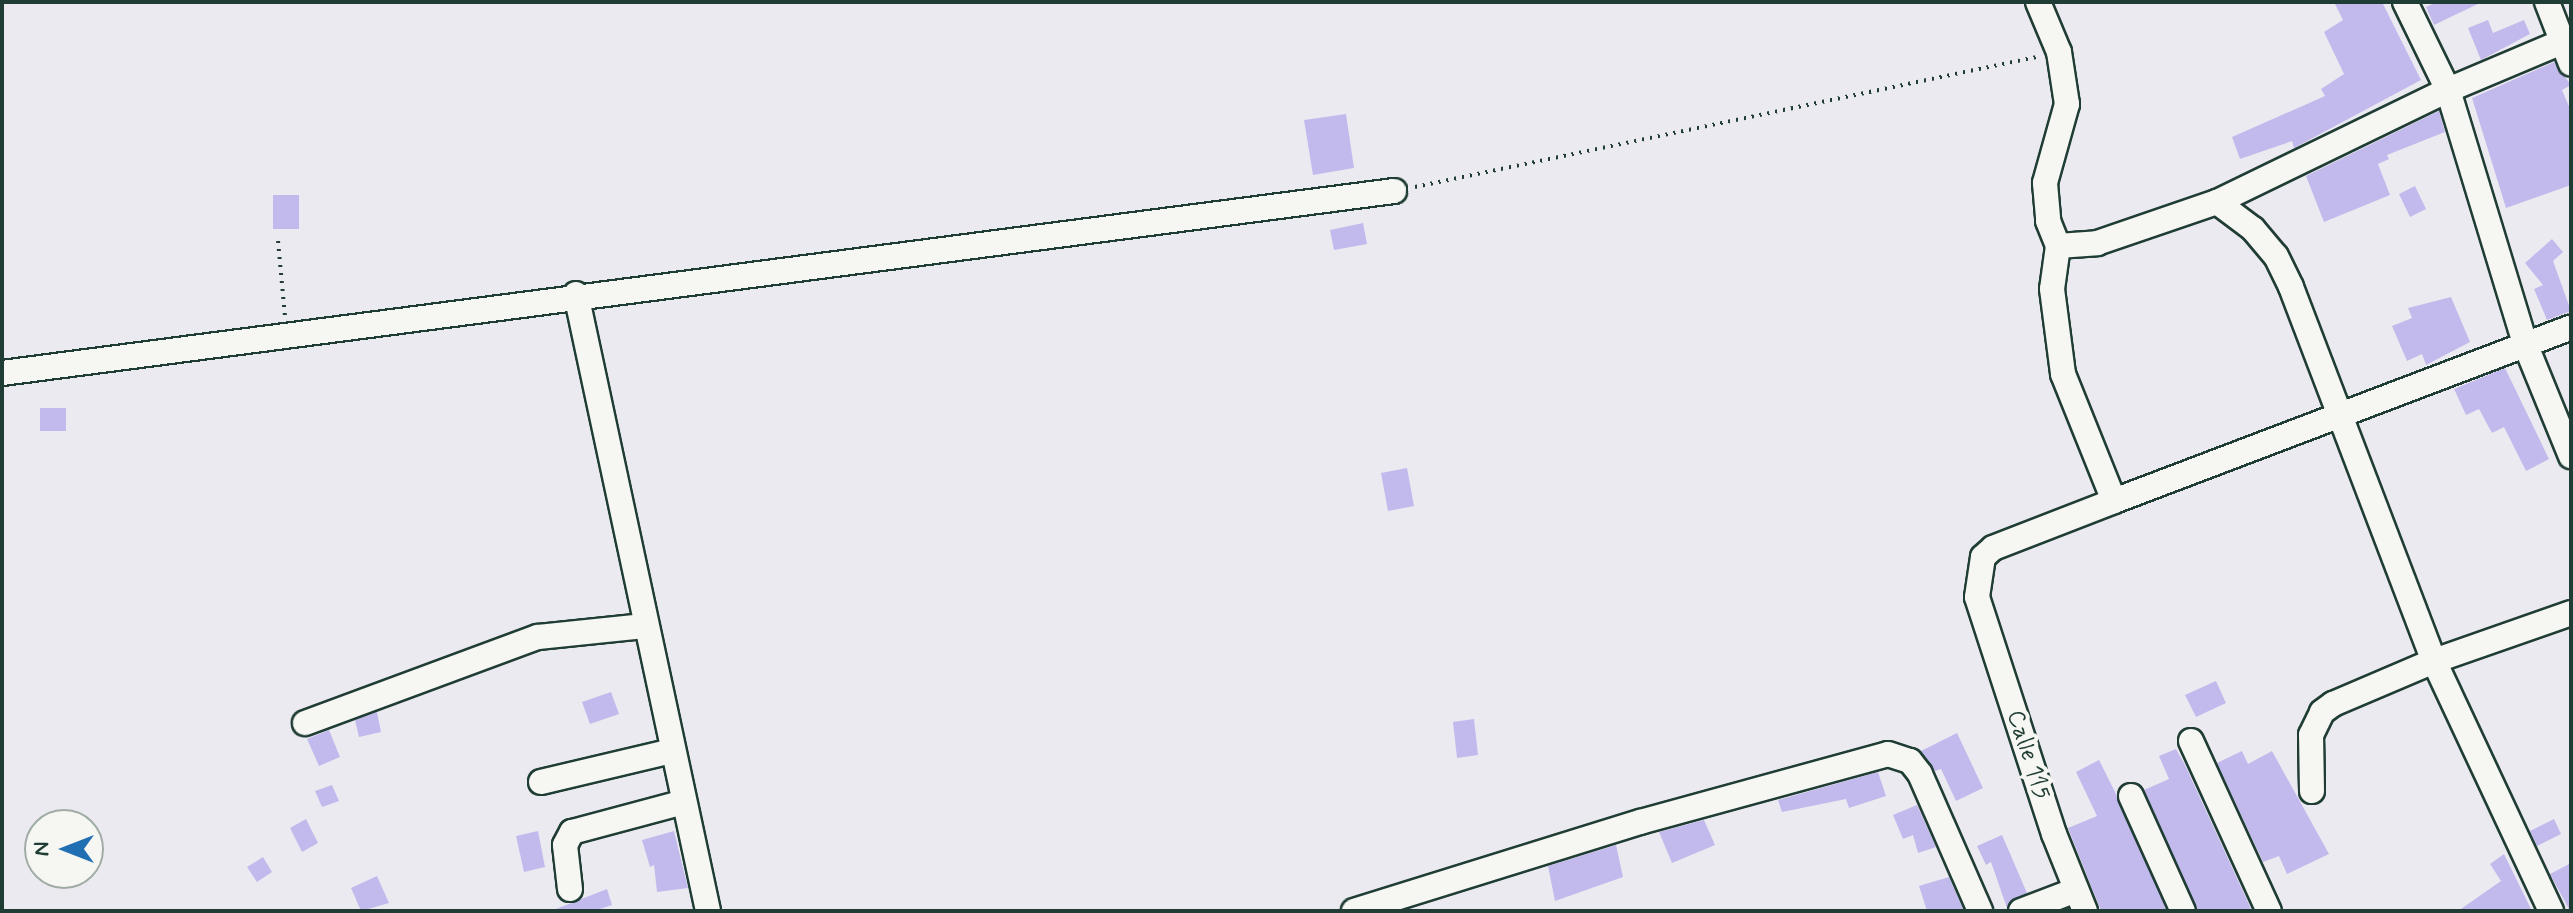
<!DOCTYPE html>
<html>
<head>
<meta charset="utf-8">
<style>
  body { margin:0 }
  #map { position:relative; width:2573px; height:913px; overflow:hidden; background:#eceaf1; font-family:Mynerve,sans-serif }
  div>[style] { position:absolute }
  .building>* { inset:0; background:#c2baec }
  .path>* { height:4px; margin-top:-2px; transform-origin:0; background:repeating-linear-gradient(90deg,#1f3d34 0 2px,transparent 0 8px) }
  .roads { filter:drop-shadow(2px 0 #1f3d34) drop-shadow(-2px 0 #1f3d34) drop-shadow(0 2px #1f3d34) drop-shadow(0 -2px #1f3d34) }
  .minor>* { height:24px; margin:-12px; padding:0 12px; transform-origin:12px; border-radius:12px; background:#f6f6f2 }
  span { translate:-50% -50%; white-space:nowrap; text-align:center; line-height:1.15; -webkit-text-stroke:8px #f6f6f2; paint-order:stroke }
  .street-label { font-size:24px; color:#1f3d34 }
  .frame { position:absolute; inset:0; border:4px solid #1f3d34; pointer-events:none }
  .north { position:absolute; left:24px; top:809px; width:80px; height:80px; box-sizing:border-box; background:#f6f6f2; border:2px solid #a0aca6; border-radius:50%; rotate:270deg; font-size:22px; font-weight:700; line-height:32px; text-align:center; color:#1f3d34 }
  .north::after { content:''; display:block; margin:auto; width:28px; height:36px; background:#1f6fb2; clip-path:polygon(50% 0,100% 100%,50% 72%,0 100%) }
</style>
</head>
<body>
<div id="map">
  <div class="building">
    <div style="clip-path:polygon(2334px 2px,2382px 2px,2421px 80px,2294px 148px,2292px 141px,2240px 159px,2232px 137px,2325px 96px,2321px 89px,2344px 74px,2324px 32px,2343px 20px)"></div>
    <div style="clip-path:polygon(2437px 2px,2482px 2px,2434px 25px,2426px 7px)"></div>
    <div style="clip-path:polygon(2488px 20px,2493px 33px,2524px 20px,2530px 34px,2481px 60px,2468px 28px)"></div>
    <div style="clip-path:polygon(2554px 62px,2571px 85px,2562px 90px,2571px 111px,2571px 185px,2506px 208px,2472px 98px)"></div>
    <div style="clip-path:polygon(2439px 111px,2445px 132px,2387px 155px,2389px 159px,2378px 164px,2390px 195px,2324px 222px,2306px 176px)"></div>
    <div style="clip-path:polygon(1346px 114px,1354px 168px,1313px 175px,1304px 120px)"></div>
    <div style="clip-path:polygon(2415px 186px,2426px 209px,2410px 217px,2399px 194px)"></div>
    <div style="clip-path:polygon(273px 195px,299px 195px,299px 229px,273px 229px)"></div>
    <div style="clip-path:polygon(1363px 223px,1367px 244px,1334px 250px,1330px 230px)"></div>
    <div style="clip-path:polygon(2552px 239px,2563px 252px,2553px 261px,2571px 311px,2547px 320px,2534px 289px,2543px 285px,2525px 263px)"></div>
    <div style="clip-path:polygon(2451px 297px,2470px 342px,2426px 365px,2422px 354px,2407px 361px,2392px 326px,2412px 318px,2408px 308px)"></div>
    <div style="clip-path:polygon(2505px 368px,2549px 459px,2526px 471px,2504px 427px,2492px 433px,2479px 409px,2466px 415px,2454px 389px)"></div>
    <div style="clip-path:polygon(40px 408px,66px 408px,66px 431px,40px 431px)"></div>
    <div style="clip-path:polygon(1407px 468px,1414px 506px,1388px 511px,1381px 473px)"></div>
    <div style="clip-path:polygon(2216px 681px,2226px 703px,2196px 717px,2185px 695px)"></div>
    <div style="clip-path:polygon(611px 692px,619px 714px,590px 724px,582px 702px)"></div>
    <div style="clip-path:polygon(377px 712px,381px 732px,359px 737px,355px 720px)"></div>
    <div style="clip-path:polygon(1474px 719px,1478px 755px,1457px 758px,1453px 722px)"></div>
    <div style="clip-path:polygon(329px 730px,340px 757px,319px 766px,307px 739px)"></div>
    <div style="clip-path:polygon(1957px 733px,1983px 788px,1956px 801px,1941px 769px,1935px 771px,1921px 751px)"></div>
    <div style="clip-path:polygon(2176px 749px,2185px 765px,2252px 911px,2198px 911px,2144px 790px,2169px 779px,2159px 756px)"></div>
    <div style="clip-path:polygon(2242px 751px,2248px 764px,2272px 751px,2329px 854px,2287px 874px,2279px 856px,2263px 862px,2217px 763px)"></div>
    <div style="clip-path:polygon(2099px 760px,2116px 794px,2167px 911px,2101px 911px,2068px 828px,2097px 816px,2076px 772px)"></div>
    <div style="clip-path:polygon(1878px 772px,1886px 796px,1849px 808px,1846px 799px,1782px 812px,1778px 800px)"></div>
    <div style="clip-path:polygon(332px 785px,339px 801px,322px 807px,315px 791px)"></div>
    <div style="clip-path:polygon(1917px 805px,1936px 847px,1918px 853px,1913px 835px,1903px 839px,1893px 815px)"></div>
    <div style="clip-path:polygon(306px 819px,318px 843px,302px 852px,290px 828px)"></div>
    <div style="clip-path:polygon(2554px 819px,2561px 834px,2537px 846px,2530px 831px)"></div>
    <div style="clip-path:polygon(1704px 820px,1715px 845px,1672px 863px,1659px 832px)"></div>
    <div style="clip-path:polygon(538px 831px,545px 867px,524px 872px,516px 836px)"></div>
    <div style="clip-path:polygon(674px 831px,688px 888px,657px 892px,654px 865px,650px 867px,642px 840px)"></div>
    <div style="clip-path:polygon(2002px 835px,2027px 893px,2007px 908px,1991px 862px,1986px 865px,1977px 846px)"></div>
    <div style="clip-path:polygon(1616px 845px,1623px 877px,1555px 901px,1548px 866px)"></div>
    <div style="clip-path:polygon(2504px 854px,2532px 911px,2458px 911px,2501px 881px,2490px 864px)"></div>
    <div style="clip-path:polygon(263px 857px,272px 872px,257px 882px,247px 867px)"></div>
    <div style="clip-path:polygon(2571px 863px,2571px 911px,2570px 911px,2550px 874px)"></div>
    <div style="clip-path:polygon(377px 876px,389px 903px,361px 911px,351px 888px)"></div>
    <div style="clip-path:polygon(1949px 877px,1964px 911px,1927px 911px,1919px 886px)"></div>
    <div style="clip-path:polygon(607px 889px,612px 905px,594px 911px,551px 911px)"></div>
  </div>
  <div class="path">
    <div style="left:1415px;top:187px;width:635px;rotate:-11.81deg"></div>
    <div style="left:278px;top:241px;width:76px;rotate:84.7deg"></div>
  </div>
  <div class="roads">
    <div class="minor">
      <div style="left:2038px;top:2px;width:54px;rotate:67.2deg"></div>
      <div style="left:2059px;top:52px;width:53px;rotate:81.3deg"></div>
      <div style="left:2067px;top:104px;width:82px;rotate:105.6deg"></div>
      <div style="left:2045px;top:183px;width:38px;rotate:85deg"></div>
      <div style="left:2048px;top:221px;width:27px;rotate:68deg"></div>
      <div style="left:2058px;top:246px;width:39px;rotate:-4deg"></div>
      <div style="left:2097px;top:243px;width:127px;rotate:-18.9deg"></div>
      <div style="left:2217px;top:202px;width:257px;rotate:-25.9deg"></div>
      <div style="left:2448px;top:90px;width:134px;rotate:-22.9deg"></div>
      <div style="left:2405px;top:2px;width:98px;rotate:64deg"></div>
      <div style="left:2448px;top:90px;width:268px;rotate:73.1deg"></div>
      <div style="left:2526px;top:346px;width:119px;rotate:67.8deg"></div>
      <div style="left:2547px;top:2px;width:66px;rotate:68.8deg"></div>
      <div style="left:2217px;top:202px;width:45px;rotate:36.9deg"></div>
      <div style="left:2253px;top:229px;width:35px;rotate:50deg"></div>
      <div style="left:2276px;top:256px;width:34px;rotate:64deg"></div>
      <div style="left:2291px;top:287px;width:400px;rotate:69.1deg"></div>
      <div style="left:2434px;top:661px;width:276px;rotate:64.9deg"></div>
      <div style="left:2058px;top:246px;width:43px;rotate:97.9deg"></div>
      <div style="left:2052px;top:289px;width:86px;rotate:82.6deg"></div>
      <div style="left:2063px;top:374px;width:137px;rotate:68.1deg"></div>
      <div style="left:576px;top:294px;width:631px;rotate:77.92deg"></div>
      <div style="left:2px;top:373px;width:1404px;rotate:-7.45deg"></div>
      <div style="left:305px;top:723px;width:248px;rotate:-20.3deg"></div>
      <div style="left:538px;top:637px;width:107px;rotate:-5.9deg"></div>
      <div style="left:2191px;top:741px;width:187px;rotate:65.4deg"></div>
      <div style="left:541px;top:782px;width:135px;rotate:-13.3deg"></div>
      <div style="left:2312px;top:791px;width:56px;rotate:-91deg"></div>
      <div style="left:2311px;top:735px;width:25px;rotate:-64deg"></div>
      <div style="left:2322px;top:712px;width:14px;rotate:-36deg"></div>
      <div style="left:2333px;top:704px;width:110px;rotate:-23.1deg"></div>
      <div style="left:2434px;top:661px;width:145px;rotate:-19.3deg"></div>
      <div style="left:2131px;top:796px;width:126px;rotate:65.7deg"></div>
      <div style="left:570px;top:889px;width:44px;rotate:-96.5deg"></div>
      <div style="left:565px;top:845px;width:15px;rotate:-62deg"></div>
      <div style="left:572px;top:832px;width:116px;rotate:-15deg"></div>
      <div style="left:1354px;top:911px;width:300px;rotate:-17.3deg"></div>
      <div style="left:1640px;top:822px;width:257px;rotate:-15.3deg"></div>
      <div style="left:1888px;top:754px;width:23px;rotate:18deg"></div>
      <div style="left:1910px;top:761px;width:16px;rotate:52deg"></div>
      <div style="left:1920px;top:774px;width:150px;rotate:66.3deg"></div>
      <div style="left:2021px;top:911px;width:59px;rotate:-20.9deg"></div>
      <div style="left:2085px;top:911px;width:83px;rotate:-111.9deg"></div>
      <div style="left:2054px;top:834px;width:249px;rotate:-108deg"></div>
      <div style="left:1977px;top:597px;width:40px;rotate:-81.5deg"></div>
      <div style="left:1983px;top:557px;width:13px;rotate:-42deg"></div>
      <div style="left:1993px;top:548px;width:130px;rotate:-21.2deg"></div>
      <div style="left:2114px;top:501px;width:489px;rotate:-20.8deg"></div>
    </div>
  </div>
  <div class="street-label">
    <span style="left:2028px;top:755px;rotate:72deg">Calle 115</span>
  </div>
  <div class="frame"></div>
  <div class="north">N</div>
</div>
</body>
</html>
